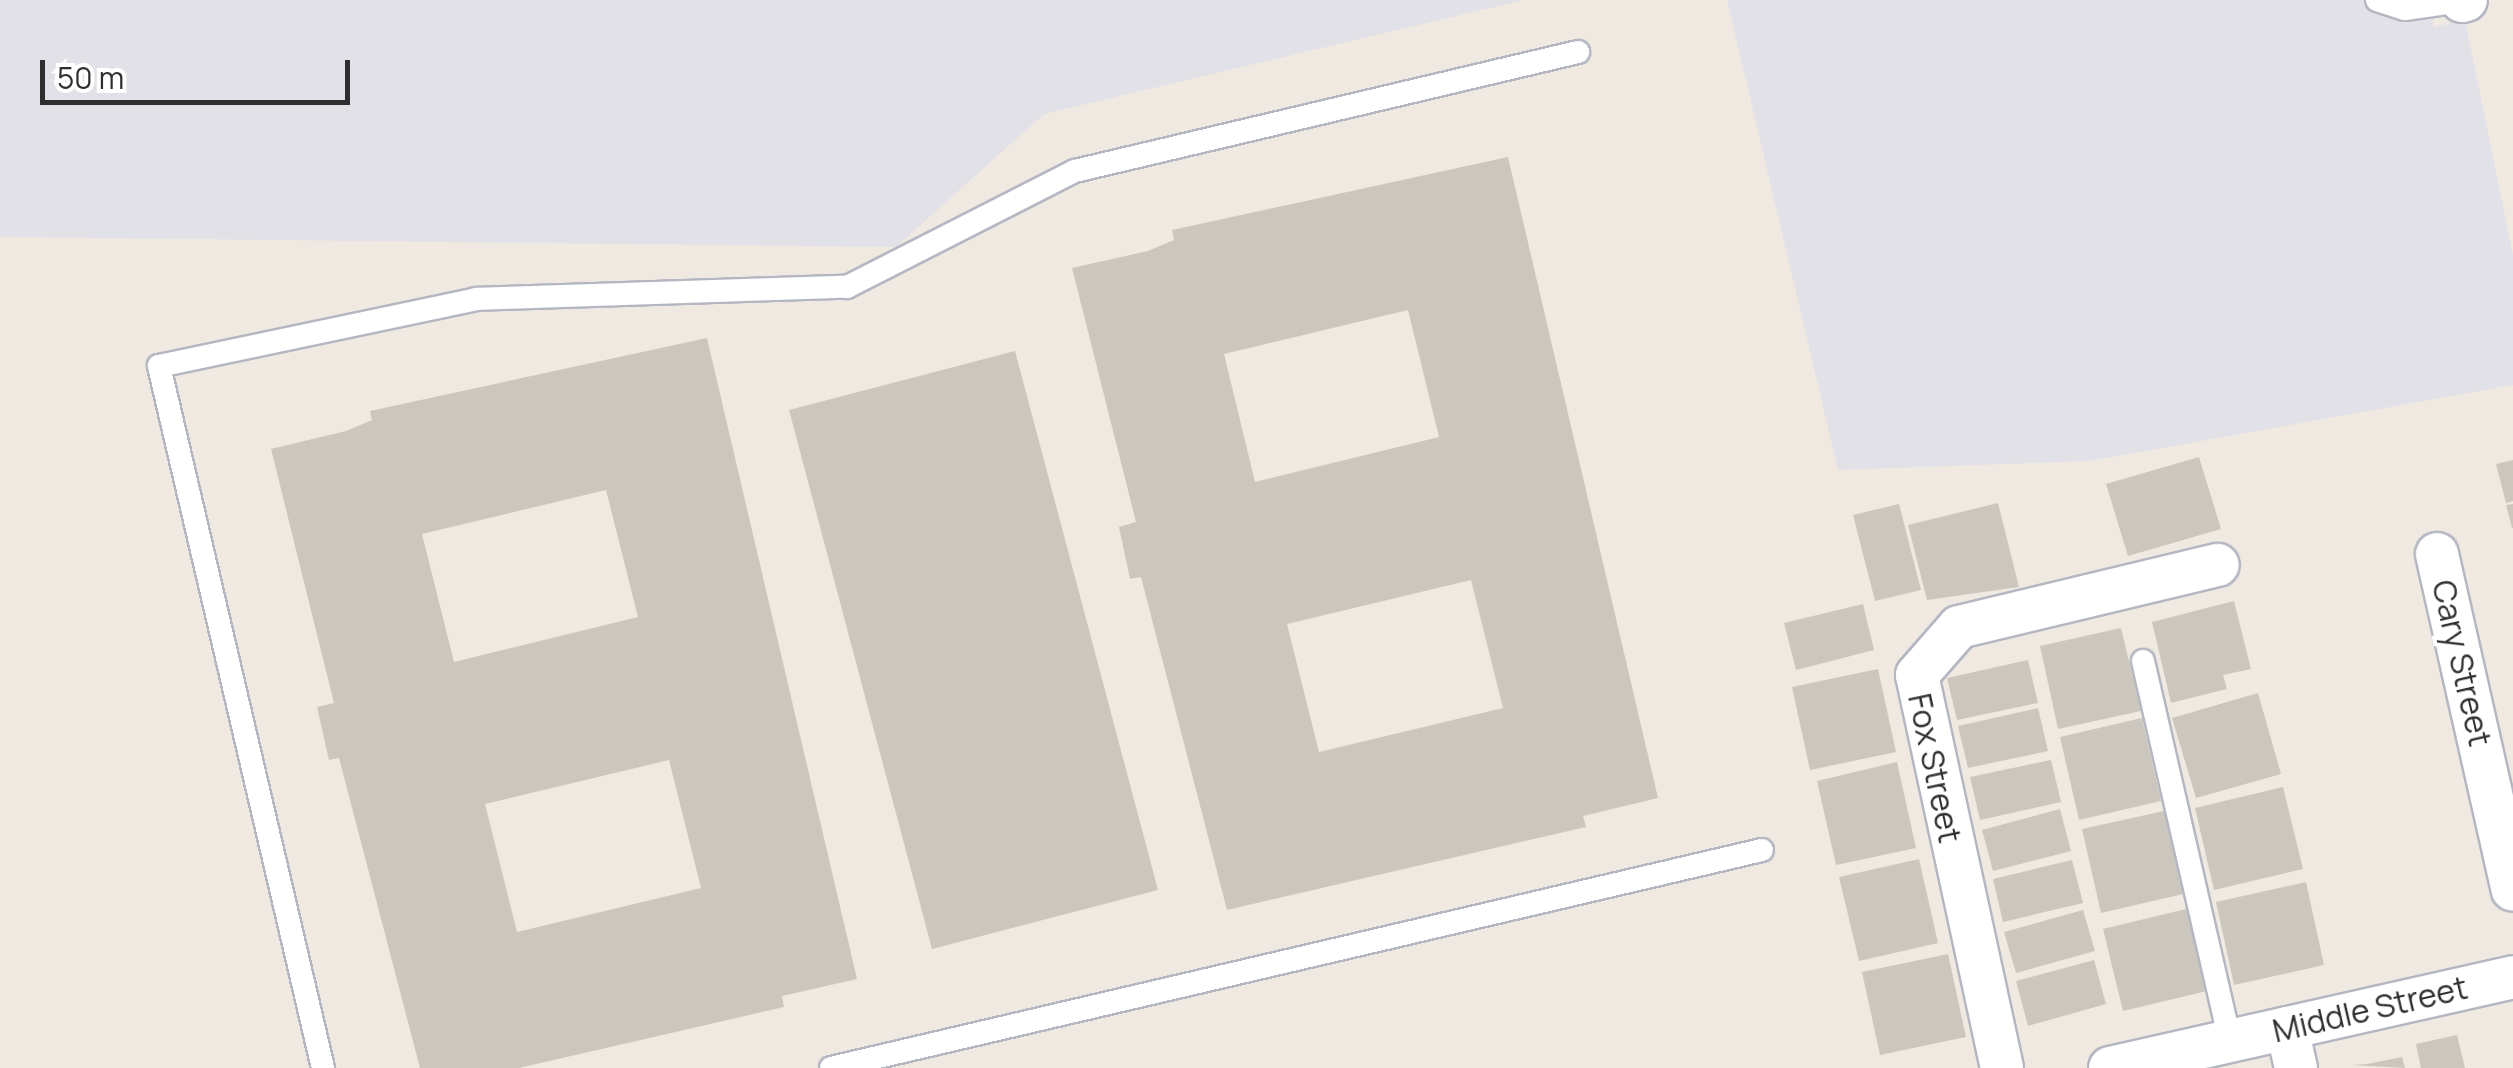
<!DOCTYPE html>
<html>
<head>
<meta charset="utf-8">
<style>
  body { margin:0 }
  #map { position:relative; width:2513px; height:1068px; overflow:hidden; background:#efe9e1; font-family:Manrope,sans-serif }
  div>[style] { position:absolute }
  .industrial>* { inset:0; background:#e3e1e8 }
  .building>* { inset:0; background:#cbc7bf }
  .roads { filter:drop-shadow(2px 0 #b4b7c1) drop-shadow(-2px 0 #b4b7c1) drop-shadow(0 2px #b4b7c1) drop-shadow(0 -2px #b4b7c1) }
  .service>* { height:22px; margin:-11px; padding:0 11px; transform-origin:11px; border-radius:11px; background:#fff }
  .minor>* { height:42px; margin:-21px; padding:0 21px; transform-origin:21px; border-radius:21px; background:#fff }
  span { translate:-50% -50%; white-space:nowrap; text-align:center; line-height:1.15; -webkit-text-stroke:8px #fff; paint-order:stroke }
  .street-label { font-size:32px; color:#2e2e2e }
  .scale { position:absolute; left:40px; top:60px; width:310px; height:45px; box-sizing:border-box; border:5px solid #2e2e2e; border-top:0; padding-left:12px; font-size:30px; line-height:35px; white-space:nowrap; color:#2e2e2e; -webkit-text-stroke:8px #fff; paint-order:stroke }
</style>
</head>
<body>
<div id="map">
  <div class="industrial">
    <div style="clip-path:polygon(0 0,1524px 0,1044px 114px,896px 247px,0 237px)"></div>
    <div style="clip-path:polygon(1727px 0,2428px 0,2434px 27px,2465px 20px,2513px 255px,2513px 385px,2090px 461px,1838px 470px)"></div>
  </div>
  <div class="building">
    <div style="clip-path:polygon(evenodd,1508px 157px,1658px 798px,1583px 816px,1586px 827px,1227px 910px,1141px 577px,1130px 579px,1119px 527px,1136px 522px,1072px 268px,1148px 251px,1174px 240px,1172px 230px,1508px 157px,1408px 310px,1439px 437px,1255px 482px,1224px 354px,1408px 310px,1508px 157px,1471px 580px,1503px 708px,1319px 752px,1287px 624px,1471px 580px)"></div>
    <div style="clip-path:polygon(evenodd,707px 338px,857px 979px,782px 996px,784px 1007px,519px 1068px,420px 1068px,339px 758px,329px 760px,317px 707px,334px 703px,271px 449px,346px 431px,372px 420px,370px 411px,707px 338px,606px 490px,638px 617px,454px 662px,422px 534px,606px 490px,707px 338px,669px 760px,701px 888px,517px 932px,485px 804px,669px 760px)"></div>
    <div style="clip-path:polygon(1015px 351px,1158px 890px,932px 949px,789px 410px)"></div>
    <div style="clip-path:polygon(2199px 457px,2221px 529px,2128px 556px,2106px 484px)"></div>
    <div style="clip-path:polygon(2513px 460px,2513px 501px,2506px 503px,2496px 464px)"></div>
    <div style="clip-path:polygon(1998px 503px,2019px 587px,1927px 600px,1908px 525px)"></div>
    <div style="clip-path:polygon(1899px 504px,1921px 590px,1875px 601px,1853px 515px)"></div>
    <div style="clip-path:polygon(2513px 504px,2513px 528px,2512px 528px,2506px 505px)"></div>
    <div style="clip-path:polygon(2234px 601px,2251px 669px,2223px 675px,2227px 689px,2171px 703px,2152px 622px)"></div>
    <div style="clip-path:polygon(1863px 604px,1874px 650px,1796px 670px,1784px 623px)"></div>
    <div style="clip-path:polygon(2121px 628px,2141px 711px,2058px 729px,2040px 646px)"></div>
    <div style="clip-path:polygon(2028px 660px,2038px 703px,1957px 720px,1947px 678px)"></div>
    <div style="clip-path:polygon(1878px 669px,1896px 752px,1810px 770px,1792px 687px)"></div>
    <div style="clip-path:polygon(2258px 693px,2281px 774px,2196px 798px,2172px 718px)"></div>
    <div style="clip-path:polygon(2038px 708px,2048px 751px,1968px 768px,1958px 726px)"></div>
    <div style="clip-path:polygon(2142px 718px,2161px 801px,2079px 820px,2060px 737px)"></div>
    <div style="clip-path:polygon(2051px 760px,2061px 802px,1980px 820px,1970px 777px)"></div>
    <div style="clip-path:polygon(1897px 762px,1916px 848px,1836px 865px,1817px 781px)"></div>
    <div style="clip-path:polygon(2283px 787px,2303px 869px,2214px 890px,2195px 808px)"></div>
    <div style="clip-path:polygon(2060px 809px,2071px 851px,1993px 871px,1982px 830px)"></div>
    <div style="clip-path:polygon(2164px 811px,2183px 894px,2101px 913px,2082px 829px)"></div>
    <div style="clip-path:polygon(1919px 859px,1938px 943px,1859px 961px,1839px 877px)"></div>
    <div style="clip-path:polygon(2072px 860px,2083px 903px,2003px 922px,1993px 879px)"></div>
    <div style="clip-path:polygon(2306px 882px,2324px 965px,2234px 985px,2216px 902px)"></div>
    <div style="clip-path:polygon(2186px 909px,2207px 991px,2123px 1011px,2103px 929px)"></div>
    <div style="clip-path:polygon(2083px 910px,2095px 951px,2016px 973px,2004px 932px)"></div>
    <div style="clip-path:polygon(1948px 954px,1966px 1037px,1880px 1055px,1862px 972px)"></div>
    <div style="clip-path:polygon(2094px 960px,2106px 1004px,2028px 1026px,2016px 981px)"></div>
    <div style="clip-path:polygon(2457px 1035px,2465px 1068px,2421px 1068px,2416px 1044px)"></div>
    <div style="clip-path:polygon(2402px 1057px,2405px 1068px,2352px 1065px,2367px 1064px)"></div>
  </div>
  <div class="roads">
    <div class="service">
      <div style="left:2377px;top:0;width:29px;rotate:18deg"></div>
      <div style="left:2405px;top:9px;width:58px;rotate:-8deg"></div>
      <div style="left:2143px;top:661px;width:390px;rotate:77.1deg"></div>
      <div style="left:323px;top:1068px;width:721px;rotate:-103.15deg"></div>
      <div style="left:159px;top:366px;width:324px;rotate:-11.9deg"></div>
      <div style="left:476px;top:299px;width:371px;rotate:-1.9deg"></div>
      <div style="left:847px;top:287px;width:256px;rotate:-27deg"></div>
      <div style="left:1075px;top:171px;width:517px;rotate:-13.31deg"></div>
      <div style="left:831px;top:1068px;width:956px;rotate:-13.18deg"></div>
    </div>
    <div class="minor">
      <div style="left:2462px;top:1px;width:4px;rotate:-14deg"></div>
      <div style="left:2437px;top:554px;width:344px;rotate:77.3deg"></div>
      <div style="left:2287px;top:1028px;width:41px;rotate:77.3deg"></div>
      <div style="left:2002px;top:1068px;width:402px;rotate:-102.2deg"></div>
      <div style="left:1917px;top:675px;width:64px;rotate:-48.8deg"></div>
      <div style="left:1959px;top:627px;width:266px;rotate:-13.5deg"></div>
      <div style="left:2110px;top:1068px;width:413px;rotate:-12.7deg"></div>
    </div>
  </div>
  <div class="street-label">
    <span style="left:2462px;top:663px;rotate:77deg">Cary Street</span>
    <span style="left:1935px;top:768px;rotate:78deg">Fox Street</span>
    <span style="left:2370px;top:1009px;rotate:-13deg">Middle Street</span>
  </div>
  <div class="scale">50 m</div>
</div>
</body>
</html>
